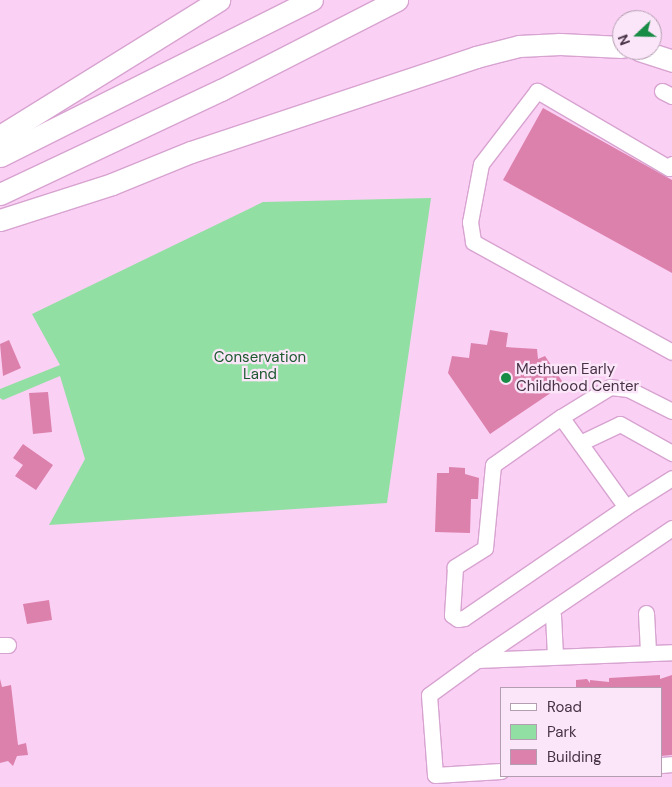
<!DOCTYPE html>
<html>
<head>
<meta charset="utf-8">
<style>
  body { margin:0 }
  #map { position:relative; width:672px; height:787px; overflow:hidden; background:#fbd0f5; font-family:"DM Sans",sans-serif }
  div>[style] { position:absolute }
  .green>* { inset:0; background:#92dfa3 }
  .building>* { inset:0; background:#dc80ac }
  .roads { filter:drop-shadow(1px 0 #d7a3d0) drop-shadow(-1px 0 #d7a3d0) drop-shadow(0 1px #d7a3d0) drop-shadow(0 -1px #d7a3d0) }
  .minor>* { height:15px; margin:-7.5px; padding:0 7.5px; transform-origin:7.5px; border-radius:7.5px; background:#fff }
  .highway>* { height:21px; margin:-10.5px; padding:0 10.5px; transform-origin:10.5px; border-radius:10.5px; background:#fff }
  .dots>* { width:14px; height:14px; translate:-50% -50%; box-sizing:border-box; border:2px solid #fbe5f8; border-radius:50% }
  span { translate:-50% -50%; white-space:nowrap; text-align:center; line-height:1.15; -webkit-text-stroke:4.5px #fbe5f8; paint-order:stroke }
  .park-label { font-size:15px; color:#1c592f }
  .poi-label { font-size:15px; color:#483346 }
  .left { translate:0 -50%; text-align:left }
  .legend { position:absolute; left:500px; top:687px; width:162px; height:90px; box-sizing:border-box; background:#fbe5f8; border:1px solid #b39eb1; margin:0; padding:6px 9px; list-style:none; font-size:15px; color:#483346 }
  .legend li { display:flex; align-items:center; gap:10px; height:25px }
  .legend b { width:25px; border:1px solid #b39eb1 }
  .north { position:absolute; left:612px; top:10px; width:50px; height:50px; box-sizing:border-box; background:#fbe5f8; border:1px solid #b39eb1; border-radius:50%; rotate:249deg; font-size:14px; font-weight:700; line-height:20px; text-align:center; color:#483346 }
  .north::after { content:''; display:block; margin:auto; width:18px; height:22px; background:#188b45; clip-path:polygon(50% 0,100% 100%,50% 72%,0 100%) }
</style>
</head>
<body>
<div id="map">
  <div class="green">
    <div style="clip-path:polygon(431px 198px,387px 503px,49px 525px,85px 459px,60px 376px,3px 400px,0 398px,0 389px,60px 365px,32px 314px,263px 202px)"></div>
  </div>
  <div class="building">
    <div style="clip-path:polygon(543px 108px,672px 180px,672px 273px,503px 180px)"></div>
    <div style="clip-path:polygon(490px 330px,508px 333px,506px 347px,537px 349px,538px 359px,545px 356px,564px 384px,490px 434px,448px 373px,452px 356px,469px 358px,471px 343px,487px 345px)"></div>
    <div style="clip-path:polygon(9px 340px,21px 368px,3px 376px,0 344px)"></div>
    <div style="clip-path:polygon(48px 392px,52px 432px,33px 434px,29px 393px)"></div>
    <div style="clip-path:polygon(23px 444px,53px 465px,36px 490px,15px 476px,23px 465px,13px 458px)"></div>
    <div style="clip-path:polygon(449px 467px,465px 468px,465px 474px,479px 478px,478px 499px,471px 499px,470px 533px,435px 532px,437px 473px,449px 473px)"></div>
    <div style="clip-path:polygon(49px 600px,52px 620px,27px 624px,23px 604px)"></div>
    <div style="clip-path:polygon(660px 675px,660px 679px,672px 675px,672px 755px,661px 756px,661px 688px,576px 688px,576px 680px,587px 679px,590px 683px,590px 680px,609px 682px,609px 678px)"></div>
    <div style="clip-path:polygon(0 679px,2px 687px,11px 685px,18px 745px,26px 743px,28px 755px,17px 756px,13px 766px,8px 761px,0 763px)"></div>
  </div>
  <div class="roads">
    <div class="minor">
      <div style="left:662px;top:91px;width:11px;rotate:27deg"></div>
      <div style="left:672px;top:164px;width:5px;rotate:127deg"></div>
      <div style="left:669px;top:168px;width:153px;rotate:-149.7deg"></div>
      <div style="left:537px;top:91px;width:92px;rotate:127.5deg"></div>
      <div style="left:481px;top:164px;width:59px;rotate:100.7deg"></div>
      <div style="left:470px;top:222px;width:20px;rotate:81deg"></div>
      <div style="left:473px;top:242px;width:227px;rotate:28.9deg"></div>
      <div style="left:672px;top:411px;width:49px;rotate:-153.4deg"></div>
      <div style="left:628px;top:389px;width:18px;rotate:-174deg"></div>
      <div style="left:610px;top:387px;width:57px;rotate:148.5deg"></div>
      <div style="left:561px;top:417px;width:111px;rotate:54.2deg"></div>
      <div style="left:626px;top:507px;width:54px;rotate:-32.2deg"></div>
      <div style="left:561px;top:417px;width:83px;rotate:144.8deg"></div>
      <div style="left:493px;top:465px;width:83px;rotate:95.5deg"></div>
      <div style="left:485px;top:548px;width:36px;rotate:148deg"></div>
      <div style="left:455px;top:567px;width:48px;rotate:93.6deg"></div>
      <div style="left:452px;top:615px;width:7px;rotate:34deg"></div>
      <div style="left:458px;top:619px;width:6px;rotate:-9deg"></div>
      <div style="left:464px;top:618px;width:196px;rotate:-34.4deg"></div>
      <div style="left:580px;top:443px;width:44px;rotate:-25.4deg"></div>
      <div style="left:620px;top:424px;width:60px;rotate:29.1deg"></div>
      <div style="left:672px;top:528px;width:235px;rotate:145.9deg"></div>
      <div style="left:477px;top:660px;width:195px;rotate:-2.3deg"></div>
      <div style="left:646px;top:613px;width:39px;rotate:87deg"></div>
      <div style="left:553px;top:615px;width:41px;rotate:87.2deg"></div>
      <div style="left:0;top:645px;width:8px"></div>
      <div style="left:477px;top:660px;width:59px;rotate:143.9deg"></div>
      <div style="left:429px;top:695px;width:80px;rotate:85.7deg"></div>
      <div style="left:435px;top:775px;width:66px;rotate:-3.5deg"></div>
      <div style="left:661px;top:765px;width:11px;rotate:-5deg"></div>
    </div>
    <div class="highway">
      <div style="left:639px;top:50px;width:35px;rotate:18deg"></div>
      <div style="left:0;top:136px;width:258px;rotate:-31.8deg"></div>
      <div style="left:0;top:156px;width:349px;rotate:-26.6deg"></div>
      <div style="left:0;top:194px;width:244px;rotate:-25.2deg"></div>
      <div style="left:221px;top:90px;width:198px;rotate:-27.1deg"></div>
      <div style="left:0;top:220px;width:118px;rotate:-17.8deg"></div>
      <div style="left:112px;top:184px;width:85px;rotate:-22.1deg"></div>
      <div style="left:191px;top:152px;width:300px;rotate:-18.4deg"></div>
      <div style="left:476px;top:57px;width:44px;rotate:-14.3deg"></div>
      <div style="left:519px;top:46px;width:41px;rotate:-2.8deg"></div>
      <div style="left:560px;top:44px;width:62px;rotate:2.8deg"></div>
    </div>
  </div>
  <div class="dots">
    <div style="left:506px;top:378px;background:#188b45"></div>
  </div>
  <div class="park-label">
    <span style="left:260px;top:366px">Conservation<br>Land</span>
  </div>
  <div class="poi-label">
    <span class="left" style="left:516px;top:378px">Methuen Early<br>Childhood Center</span>
  </div>
  <ul class="legend">
  <li><b style="height:6px;background:#fff"></b>Road</li>
  <li><b style="height:14px;background:#92dfa3"></b>Park</li>
  <li><b style="height:14px;background:#dc80ac"></b>Building</li>
  </ul>
  <div class="north">N</div>
</div>
</body>
</html>
